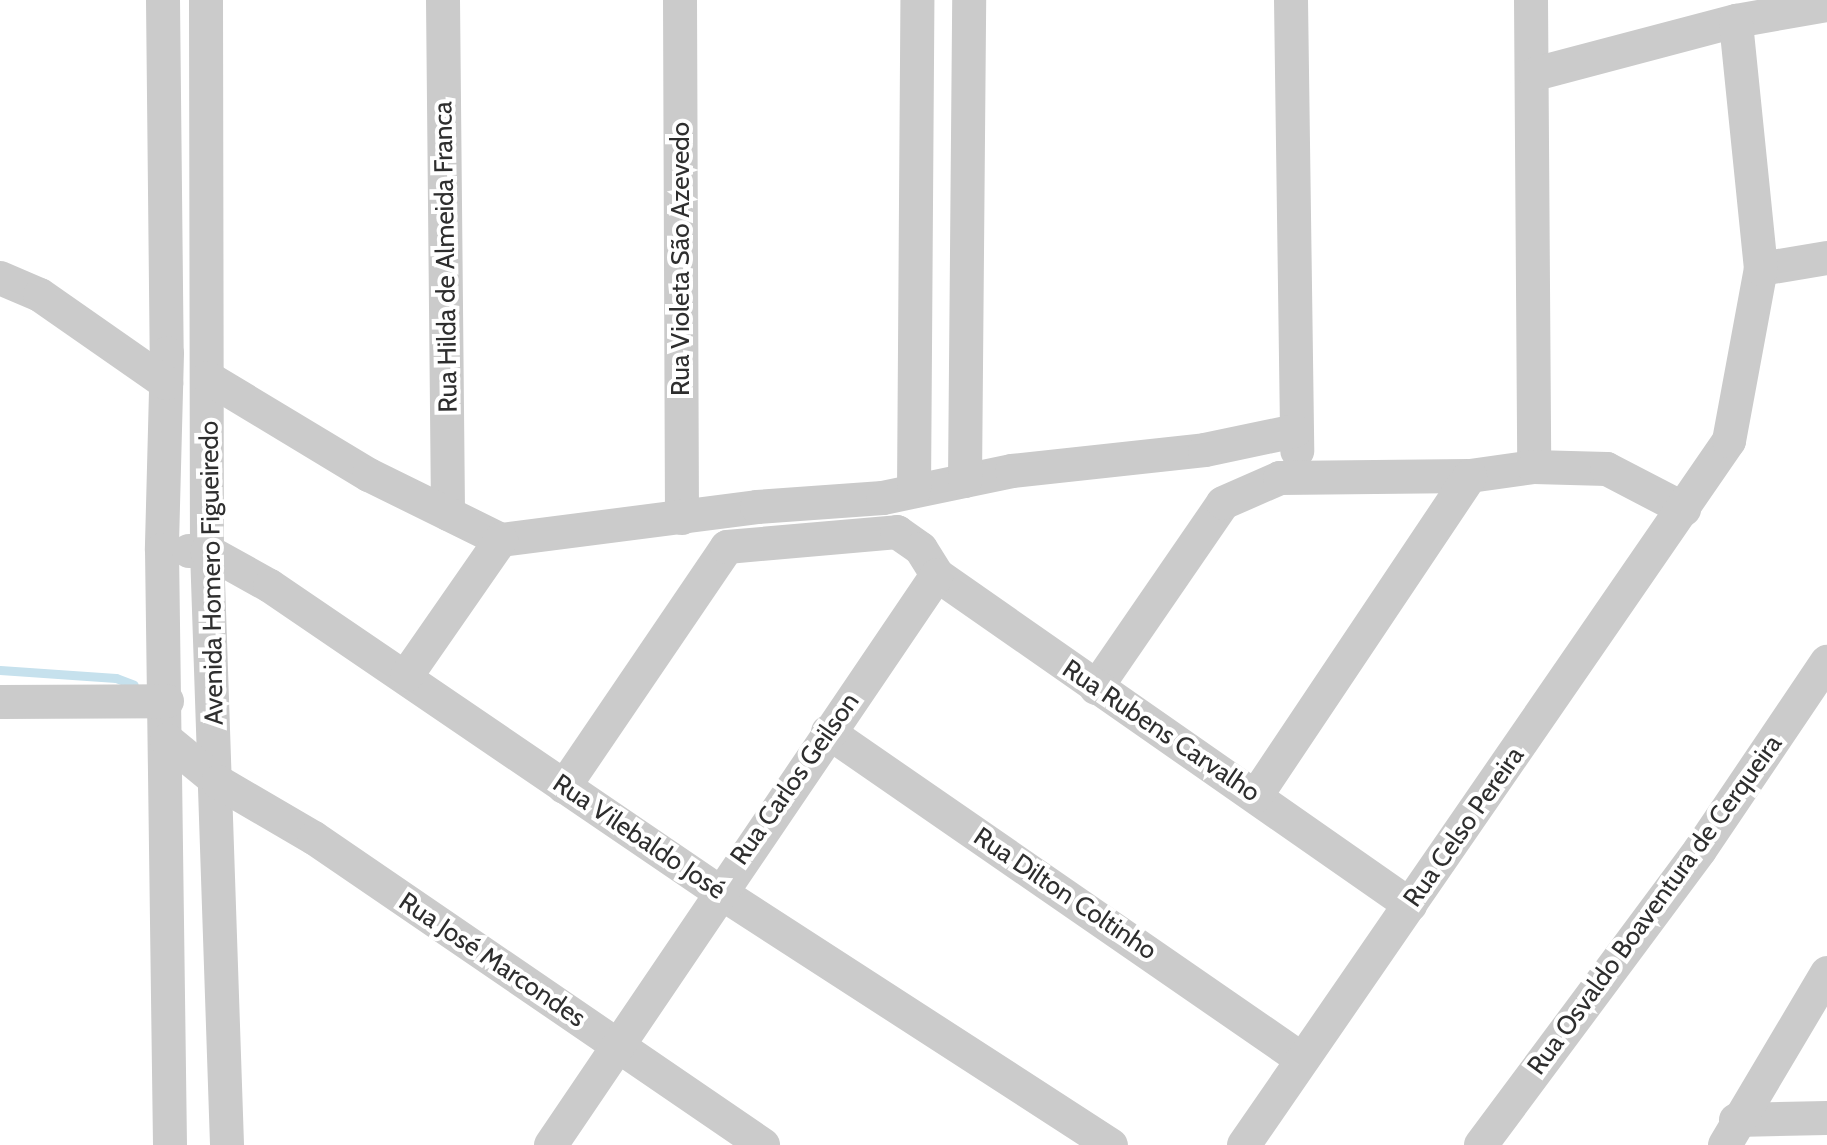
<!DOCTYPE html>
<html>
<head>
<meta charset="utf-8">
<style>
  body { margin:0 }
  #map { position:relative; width:1827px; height:1145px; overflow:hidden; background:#fff; font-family:Cabin,sans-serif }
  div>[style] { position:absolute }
  .stream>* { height:9px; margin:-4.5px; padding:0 4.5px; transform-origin:4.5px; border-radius:4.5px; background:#c6e1ed }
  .minor>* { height:34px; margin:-17px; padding:0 17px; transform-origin:17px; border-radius:17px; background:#cbcbcb }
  span { translate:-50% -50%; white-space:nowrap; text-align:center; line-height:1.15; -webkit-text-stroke:8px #fff; paint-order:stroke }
  .street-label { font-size:26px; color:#2e2e2e }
</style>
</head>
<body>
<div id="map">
  <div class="stream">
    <div style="left:0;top:670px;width:116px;rotate:3.9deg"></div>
    <div style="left:116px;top:678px;width:19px;rotate:21deg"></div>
  </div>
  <div class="minor">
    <div style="left:163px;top:0;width:353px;rotate:89.4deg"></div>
    <div style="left:167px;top:353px;width:197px;rotate:91.5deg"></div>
    <div style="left:162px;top:550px;width:595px;rotate:89.23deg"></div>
    <div style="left:206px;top:0;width:551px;rotate:89.9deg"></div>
    <div style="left:207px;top:551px;width:594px;rotate:88.07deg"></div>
    <div style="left:443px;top:0;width:514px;rotate:89.44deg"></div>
    <div style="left:680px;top:0;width:518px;rotate:89.78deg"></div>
    <div style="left:1291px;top:0;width:451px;rotate:89.2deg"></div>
    <div style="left:1531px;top:0;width:467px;rotate:89.6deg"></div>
    <div style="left:1535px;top:74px;width:208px;rotate:-14.8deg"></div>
    <div style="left:1736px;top:21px;width:92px;rotate:-10deg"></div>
    <div style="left:1761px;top:269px;width:67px;rotate:-9.5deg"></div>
    <div style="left:0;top:278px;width:43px;rotate:23deg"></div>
    <div style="left:40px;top:295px;width:154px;rotate:34.9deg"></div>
    <div style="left:208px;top:378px;width:188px;rotate:31.1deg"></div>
    <div style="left:369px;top:475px;width:147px;rotate:26.2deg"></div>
    <div style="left:501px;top:540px;width:258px;rotate:-7.3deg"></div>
    <div style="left:757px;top:507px;width:126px;rotate:-4.1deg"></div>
    <div style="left:883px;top:498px;width:132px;rotate:-11.8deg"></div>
    <div style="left:1012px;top:471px;width:194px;rotate:-6.2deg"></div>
    <div style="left:1205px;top:450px;width:92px;rotate:-11.9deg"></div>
    <div style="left:965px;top:481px;width:481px;rotate:-89.5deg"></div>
    <div style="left:914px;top:491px;width:491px;rotate:-89.6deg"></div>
    <div style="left:189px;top:551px;width:18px"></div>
    <div style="left:207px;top:551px;width:72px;rotate:29.1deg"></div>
    <div style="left:270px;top:586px;width:542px;rotate:34.25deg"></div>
    <div style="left:718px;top:891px;width:468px;rotate:32.9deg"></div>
    <div style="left:407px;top:675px;width:165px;rotate:-55.2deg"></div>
    <div style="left:1096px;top:688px;width:224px;rotate:-55.5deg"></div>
    <div style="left:1223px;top:503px;width:62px;rotate:-23.7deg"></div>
    <div style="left:1280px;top:478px;width:190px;rotate:-0.6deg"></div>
    <div style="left:1470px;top:476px;width:65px;rotate:-8deg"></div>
    <div style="left:1534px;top:467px;width:73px;rotate:1.6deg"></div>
    <div style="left:1607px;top:469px;width:87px;rotate:27.5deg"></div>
    <div style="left:0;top:702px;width:167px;rotate:-0.3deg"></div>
    <div style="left:828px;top:732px;width:574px;rotate:34.63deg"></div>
    <div style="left:167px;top:740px;width:66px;rotate:39.5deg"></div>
    <div style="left:218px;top:782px;width:111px;rotate:30.3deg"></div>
    <div style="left:314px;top:838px;width:544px;rotate:34.36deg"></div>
    <div style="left:564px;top:787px;width:290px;rotate:-55.8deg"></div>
    <div style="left:727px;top:547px;width:171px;rotate:-5deg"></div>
    <div style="left:897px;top:532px;width:29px;rotate:35deg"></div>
    <div style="left:921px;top:549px;width:31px;rotate:58deg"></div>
    <div style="left:937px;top:575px;width:577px;rotate:34.9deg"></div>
    <div style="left:1256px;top:796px;width:385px;rotate:-56.2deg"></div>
    <div style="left:1736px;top:1120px;width:91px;rotate:-1.3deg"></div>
    <div style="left:551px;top:1145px;width:688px;rotate:-55.89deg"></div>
    <div style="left:1244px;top:1145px;width:855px;rotate:-55.44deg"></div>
    <div style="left:1729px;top:441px;width:175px;rotate:-79.5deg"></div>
    <div style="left:1761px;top:269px;width:249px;rotate:-95.8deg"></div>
    <div style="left:1481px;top:1145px;width:367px;rotate:-53.4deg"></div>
    <div style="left:1700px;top:850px;width:227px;rotate:-56deg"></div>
    <div style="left:1725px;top:1145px;width:200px;rotate:-59.3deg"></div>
  </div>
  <div class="street-label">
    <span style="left:446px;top:257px;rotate:-91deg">Rua Hilda de Almeida Franca</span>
    <span style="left:681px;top:259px;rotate:-90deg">Rua Violeta São Azevedo</span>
    <span style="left:212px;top:573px;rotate:-91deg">Avenida Homero Figueiredo</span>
    <span style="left:1161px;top:731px;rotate:34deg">Rua Rubens Carvalho</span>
    <span style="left:795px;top:779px;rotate:-55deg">Rua Carlos Geilson</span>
    <span style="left:1464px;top:827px;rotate:-55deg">Rua Celso Pereira</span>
    <span style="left:639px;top:837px;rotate:34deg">Rua Vilebaldo José</span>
    <span style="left:1065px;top:894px;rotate:34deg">Rua Dilton Coltinho</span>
    <span style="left:1655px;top:905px;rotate:-54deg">Rua Osvaldo Boaventura de Cerqueira</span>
    <span style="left:492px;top:960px;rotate:34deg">Rua José Marcondes</span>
  </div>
</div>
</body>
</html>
